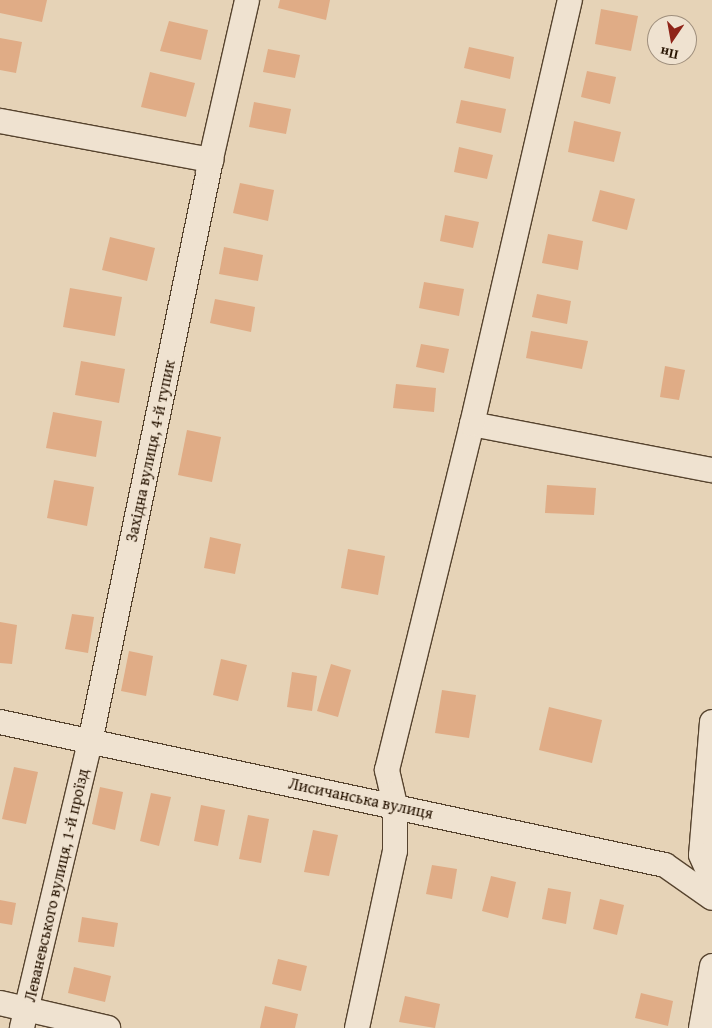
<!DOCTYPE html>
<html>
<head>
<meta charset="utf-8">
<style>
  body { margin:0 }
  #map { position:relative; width:712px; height:1028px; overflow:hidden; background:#e6d3b7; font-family:"Gentium Book Plus",serif }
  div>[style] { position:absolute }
  .building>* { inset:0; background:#e0ac86 }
  .roads { filter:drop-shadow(1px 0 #56432e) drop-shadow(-1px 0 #56432e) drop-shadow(0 1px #56432e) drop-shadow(0 -1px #56432e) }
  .minor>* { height:24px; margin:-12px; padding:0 12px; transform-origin:12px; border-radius:12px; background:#efe2d0 }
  span { translate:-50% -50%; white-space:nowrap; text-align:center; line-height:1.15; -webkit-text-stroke:4px #efe2d0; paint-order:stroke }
  .street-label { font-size:16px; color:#261300 }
  .north { position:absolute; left:647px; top:15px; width:50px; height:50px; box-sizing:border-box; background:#efe2d0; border:1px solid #9f8f7d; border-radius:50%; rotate:192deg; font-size:14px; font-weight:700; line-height:20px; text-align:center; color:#261300 }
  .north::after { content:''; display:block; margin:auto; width:18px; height:22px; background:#8f2418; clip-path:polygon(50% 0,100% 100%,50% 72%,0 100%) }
</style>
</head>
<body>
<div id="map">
  <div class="building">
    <div style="clip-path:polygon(0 0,47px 0,42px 22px,0 13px)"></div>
    <div style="clip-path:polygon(280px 0,330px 0,326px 20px,278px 8px)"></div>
    <div style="clip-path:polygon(601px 9px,638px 16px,631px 51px,595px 44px)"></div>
    <div style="clip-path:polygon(169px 21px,208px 30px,201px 60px,160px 51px)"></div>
    <div style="clip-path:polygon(0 38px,22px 42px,16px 73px,0 70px)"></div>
    <div style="clip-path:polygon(469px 47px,514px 57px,510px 79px,464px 68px)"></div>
    <div style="clip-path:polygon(268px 49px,300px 55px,295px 78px,263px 72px)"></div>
    <div style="clip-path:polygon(587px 71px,616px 77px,610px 104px,581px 97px)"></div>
    <div style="clip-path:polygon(150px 72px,195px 83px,186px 117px,141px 107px)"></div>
    <div style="clip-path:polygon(461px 100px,506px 109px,501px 133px,456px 123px)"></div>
    <div style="clip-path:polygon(254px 102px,291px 109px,286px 134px,249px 127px)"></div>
    <div style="clip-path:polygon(574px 121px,621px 132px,614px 162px,568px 152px)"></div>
    <div style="clip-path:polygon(459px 147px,493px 155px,487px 179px,454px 172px)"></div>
    <div style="clip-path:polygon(240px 183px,274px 190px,268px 221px,233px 213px)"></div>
    <div style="clip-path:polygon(600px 190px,635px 199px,627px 230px,592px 221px)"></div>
    <div style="clip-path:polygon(445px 215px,479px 222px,473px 248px,440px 241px)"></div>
    <div style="clip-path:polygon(548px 234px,583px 241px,578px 270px,542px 263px)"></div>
    <div style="clip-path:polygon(110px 237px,155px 248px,147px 281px,102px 270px)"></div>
    <div style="clip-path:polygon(224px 247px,263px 255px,258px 281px,219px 274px)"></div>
    <div style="clip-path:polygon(424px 282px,464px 289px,459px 316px,419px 308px)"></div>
    <div style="clip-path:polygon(70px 288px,122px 297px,115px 336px,63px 327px)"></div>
    <div style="clip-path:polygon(537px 294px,571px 301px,567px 324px,532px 317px)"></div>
    <div style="clip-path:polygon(215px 299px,255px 307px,251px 332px,210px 323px)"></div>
    <div style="clip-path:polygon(531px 331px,588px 341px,582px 369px,526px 358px)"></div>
    <div style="clip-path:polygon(421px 344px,449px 349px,444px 373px,416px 367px)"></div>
    <div style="clip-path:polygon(81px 361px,125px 369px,119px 403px,75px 395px)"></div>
    <div style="clip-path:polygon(665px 366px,685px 370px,679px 400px,660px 397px)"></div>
    <div style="clip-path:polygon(396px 384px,436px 388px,434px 412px,393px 408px)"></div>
    <div style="clip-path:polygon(53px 412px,102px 421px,96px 457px,46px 448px)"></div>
    <div style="clip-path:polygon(187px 430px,221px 437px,212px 482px,178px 475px)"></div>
    <div style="clip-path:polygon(54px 480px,94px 487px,87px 526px,47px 518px)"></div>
    <div style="clip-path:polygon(547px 485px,596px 488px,594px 515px,545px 513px)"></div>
    <div style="clip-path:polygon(210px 537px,241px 544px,235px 574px,204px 568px)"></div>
    <div style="clip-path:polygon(348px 549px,385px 556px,378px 595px,341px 588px)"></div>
    <div style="clip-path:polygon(72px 614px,94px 617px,88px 653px,65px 649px)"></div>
    <div style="clip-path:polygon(0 622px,17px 625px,12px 664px,0 663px)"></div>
    <div style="clip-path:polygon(129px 651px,153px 656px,146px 696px,121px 691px)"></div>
    <div style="clip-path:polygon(221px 659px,247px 665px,238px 701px,213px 695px)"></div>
    <div style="clip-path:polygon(331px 664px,351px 670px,338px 717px,317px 711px)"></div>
    <div style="clip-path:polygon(292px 672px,317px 676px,312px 711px,287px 707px)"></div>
    <div style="clip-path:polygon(442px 690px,476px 695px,469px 738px,435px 733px)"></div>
    <div style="clip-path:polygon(549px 707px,602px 720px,592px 763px,539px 750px)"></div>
    <div style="clip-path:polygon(14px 767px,38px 772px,26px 824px,2px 819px)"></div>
    <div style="clip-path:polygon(100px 787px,123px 792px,115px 830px,92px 824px)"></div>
    <div style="clip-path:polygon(151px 793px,171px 797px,159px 846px,140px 841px)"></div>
    <div style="clip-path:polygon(201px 805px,225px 810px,218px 846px,194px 841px)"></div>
    <div style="clip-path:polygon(248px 815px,269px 819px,261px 863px,239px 859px)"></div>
    <div style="clip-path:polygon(313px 830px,338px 835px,329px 876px,304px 872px)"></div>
    <div style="clip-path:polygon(432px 865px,457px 869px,452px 899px,426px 894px)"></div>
    <div style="clip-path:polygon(491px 876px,516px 882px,508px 918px,482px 911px)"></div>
    <div style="clip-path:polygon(548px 888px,571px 892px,566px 924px,542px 919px)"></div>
    <div style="clip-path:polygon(600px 899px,624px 905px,617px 935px,593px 929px)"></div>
    <div style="clip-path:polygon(0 900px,16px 903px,12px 925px,0 923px)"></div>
    <div style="clip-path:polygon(82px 917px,118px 923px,114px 947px,78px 942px)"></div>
    <div style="clip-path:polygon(278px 959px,307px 966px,301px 991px,272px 984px)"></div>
    <div style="clip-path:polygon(74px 967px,111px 976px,105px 1002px,68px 993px)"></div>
    <div style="clip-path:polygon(641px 993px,673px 1001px,668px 1026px,635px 1018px)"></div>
    <div style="clip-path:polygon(405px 996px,440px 1004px,435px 1028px,399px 1022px)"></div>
    <div style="clip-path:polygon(265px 1006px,298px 1014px,295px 1028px,260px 1028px)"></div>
  </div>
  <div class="roads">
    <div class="minor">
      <div style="left:0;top:121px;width:215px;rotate:10.5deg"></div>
      <div style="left:211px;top:160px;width:594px;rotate:101.74deg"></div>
      <div style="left:90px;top:742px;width:294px;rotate:103.4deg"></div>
      <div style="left:208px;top:172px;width:176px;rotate:-77.2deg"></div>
      <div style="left:472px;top:424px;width:244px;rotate:10.9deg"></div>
      <div style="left:0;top:722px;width:680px;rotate:12.14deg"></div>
      <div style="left:665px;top:865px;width:57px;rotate:35.1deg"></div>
      <div style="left:712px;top:722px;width:133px;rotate:94.7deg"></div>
      <div style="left:701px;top:855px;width:27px;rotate:66deg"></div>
      <div style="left:0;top:1003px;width:111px;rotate:13deg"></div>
      <div style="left:357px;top:1028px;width:181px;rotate:-77.9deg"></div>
      <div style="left:395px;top:851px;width:46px;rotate:-90deg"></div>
      <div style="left:395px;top:805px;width:36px;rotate:-103deg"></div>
      <div style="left:387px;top:770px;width:356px;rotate:-76.2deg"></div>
      <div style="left:472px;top:424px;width:435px;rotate:-77deg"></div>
      <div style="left:701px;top:1028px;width:63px;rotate:-79.9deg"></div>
    </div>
  </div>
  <div class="street-label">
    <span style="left:150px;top:451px;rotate:-78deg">Західна вулиця, 4-й тупик</span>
    <span style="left:361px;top:798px;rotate:12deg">Лисичанська вулиця</span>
    <span style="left:56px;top:885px;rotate:-77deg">Леваневського вулиця, 1-й проїзд</span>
  </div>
  <div class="north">Пн</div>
</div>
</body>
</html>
